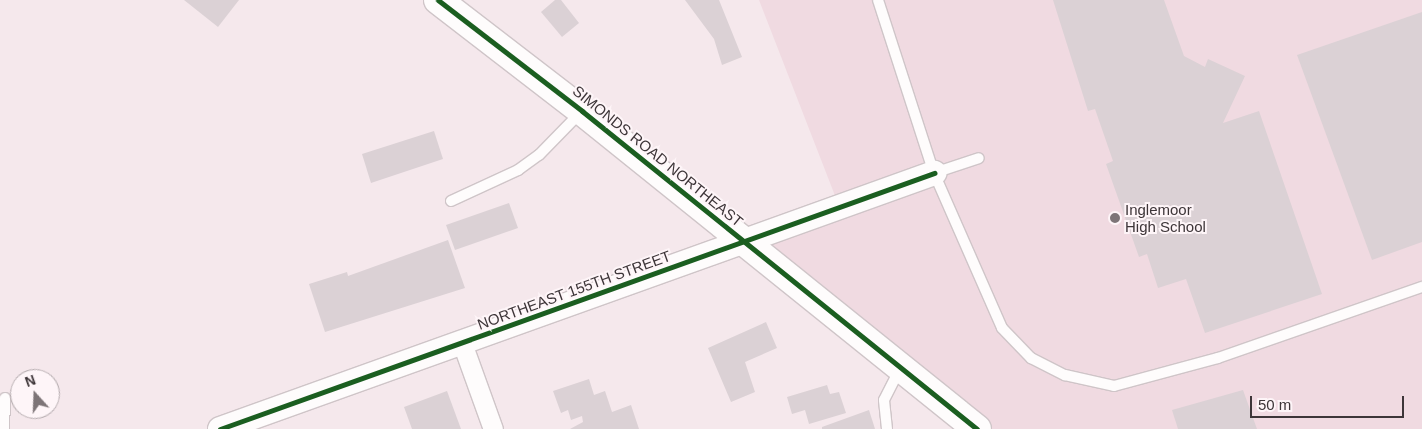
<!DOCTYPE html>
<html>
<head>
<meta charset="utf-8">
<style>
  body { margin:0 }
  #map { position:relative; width:1422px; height:429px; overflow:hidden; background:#f5e8ec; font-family:Helvetica,sans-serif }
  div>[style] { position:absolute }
  .built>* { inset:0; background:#f0dae1 }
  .building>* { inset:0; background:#dbd1d5 }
  .roads { filter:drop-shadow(1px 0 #cfc5c8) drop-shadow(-1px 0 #cfc5c8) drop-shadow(0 1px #cfc5c8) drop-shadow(0 -1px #cfc5c8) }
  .service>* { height:10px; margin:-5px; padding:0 5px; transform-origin:5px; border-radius:5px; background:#fefcfc }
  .minor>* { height:19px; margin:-9.5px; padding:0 9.5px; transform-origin:9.5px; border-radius:9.5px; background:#fefcfc }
  .tertiary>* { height:24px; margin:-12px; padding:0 12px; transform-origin:12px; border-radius:12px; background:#fefcfc }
  .secondary>* { height:28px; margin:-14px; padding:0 14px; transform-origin:14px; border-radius:14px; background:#fefcfc }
  .cycleway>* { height:5px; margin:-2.5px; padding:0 2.5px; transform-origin:2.5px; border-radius:2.5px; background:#1b5e20 }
  .dots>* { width:14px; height:14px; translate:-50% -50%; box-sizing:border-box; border:2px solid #fef5f8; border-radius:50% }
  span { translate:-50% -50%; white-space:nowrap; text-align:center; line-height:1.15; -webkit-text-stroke:4px #fef5f8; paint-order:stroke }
  .street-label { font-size:15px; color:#3d3538 }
  .poi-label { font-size:15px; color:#3d3538 }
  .left { translate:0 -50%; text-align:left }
  .north { position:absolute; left:10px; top:369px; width:50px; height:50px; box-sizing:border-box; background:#fef5f8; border:1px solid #b1a8ab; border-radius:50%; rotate:340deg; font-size:14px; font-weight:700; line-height:20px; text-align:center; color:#3d3538 }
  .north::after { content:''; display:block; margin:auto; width:18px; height:22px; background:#7d7477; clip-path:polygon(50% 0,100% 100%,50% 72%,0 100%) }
  .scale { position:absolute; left:1250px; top:396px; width:154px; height:22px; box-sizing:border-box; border:2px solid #3d3538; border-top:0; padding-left:6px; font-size:15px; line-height:18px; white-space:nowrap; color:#3d3538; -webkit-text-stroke:4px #fef5f8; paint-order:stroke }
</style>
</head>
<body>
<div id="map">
  <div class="built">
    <div style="clip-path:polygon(759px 0,1422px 0,1422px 429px,977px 429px,746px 243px,839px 206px)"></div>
  </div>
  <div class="building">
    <div style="clip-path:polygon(184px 0,239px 0,218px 27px)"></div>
    <div style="clip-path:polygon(555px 0,561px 0,579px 23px,562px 37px,541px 12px)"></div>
    <div style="clip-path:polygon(685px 0,719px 0,742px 57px,722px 65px,714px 39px)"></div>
    <div style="clip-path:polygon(1053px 0,1164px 0,1184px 56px,1205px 67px,1208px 59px,1245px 76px,1223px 123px,1259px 111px,1322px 294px,1205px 333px,1186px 279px,1158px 288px,1147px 254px,1139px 257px,1106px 164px,1113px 161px,1095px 109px,1088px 111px)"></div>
    <div style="clip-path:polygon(1422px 12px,1422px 242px,1372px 260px,1297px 55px)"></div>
    <div style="clip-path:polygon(434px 131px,443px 159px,371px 183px,362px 154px)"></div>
    <div style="clip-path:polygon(509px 203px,518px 228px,455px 250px,446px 225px)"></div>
    <div style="clip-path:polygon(448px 240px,465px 288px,325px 332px,309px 284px,347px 272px,348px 276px)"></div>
    <div style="clip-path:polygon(766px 322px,777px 348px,745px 362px,755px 392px,731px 402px,708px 348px)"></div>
    <div style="clip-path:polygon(589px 379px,594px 395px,605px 391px,612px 412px,631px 405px,639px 429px,570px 429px,583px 422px,582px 416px,571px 420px,568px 410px,561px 413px,553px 391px)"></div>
    <div style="clip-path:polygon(827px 385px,830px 394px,839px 392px,846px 413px,809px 424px,805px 410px,792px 414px,787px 397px)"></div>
    <div style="clip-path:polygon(1243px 390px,1257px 429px,1178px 429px,1172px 410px)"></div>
    <div style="clip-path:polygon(447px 391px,461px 429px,412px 429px,404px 407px)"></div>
    <div style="clip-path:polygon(869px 410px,875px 429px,822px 429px,822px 427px)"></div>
  </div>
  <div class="roads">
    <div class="service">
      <div style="left:878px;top:0;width:182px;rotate:72.1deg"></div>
      <div style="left:934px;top:173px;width:169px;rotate:66.3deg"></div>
      <div style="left:1002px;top:328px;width:42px;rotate:46deg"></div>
      <div style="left:1031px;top:358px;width:38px;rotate:27deg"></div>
      <div style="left:1065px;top:375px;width:50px;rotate:12.7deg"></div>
      <div style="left:1114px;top:386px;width:108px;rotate:-15.1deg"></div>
      <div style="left:1218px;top:358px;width:216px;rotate:-19.2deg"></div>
      <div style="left:934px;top:173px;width:47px;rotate:-18.4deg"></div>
      <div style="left:451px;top:201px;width:74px;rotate:-24.8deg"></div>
      <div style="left:518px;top:170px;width:26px;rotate:-36deg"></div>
      <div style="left:539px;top:155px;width:60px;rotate:-45.7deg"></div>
      <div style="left:4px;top:429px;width:31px;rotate:-88deg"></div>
      <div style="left:887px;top:429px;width:29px;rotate:-96deg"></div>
      <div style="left:884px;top:400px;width:35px;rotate:-63deg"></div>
    </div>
    <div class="minor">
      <div style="left:462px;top:343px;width:91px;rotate:70.2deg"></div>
    </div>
    <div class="tertiary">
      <div style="left:220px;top:429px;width:759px;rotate:-19.72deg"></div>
    </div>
    <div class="secondary">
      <div style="left:438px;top:0;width:182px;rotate:37.6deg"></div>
      <div style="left:582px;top:111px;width:507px;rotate:38.84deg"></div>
    </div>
  </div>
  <div class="cycleway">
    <div style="left:438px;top:0;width:182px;rotate:37.6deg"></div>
    <div style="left:582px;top:111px;width:507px;rotate:38.84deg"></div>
    <div style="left:220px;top:429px;width:759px;rotate:-19.72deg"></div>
  </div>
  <div class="dots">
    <div style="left:1115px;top:218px;background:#7d7477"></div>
  </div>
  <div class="street-label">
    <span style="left:658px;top:156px;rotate:39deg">SIMONDS ROAD NORTHEAST</span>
    <span style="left:574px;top:290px;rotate:-20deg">NORTHEAST 155TH STREET</span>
  </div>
  <div class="poi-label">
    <span class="left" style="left:1125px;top:218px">Inglemoor<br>High School</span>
  </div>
  <div class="north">N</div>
  <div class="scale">50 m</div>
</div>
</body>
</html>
